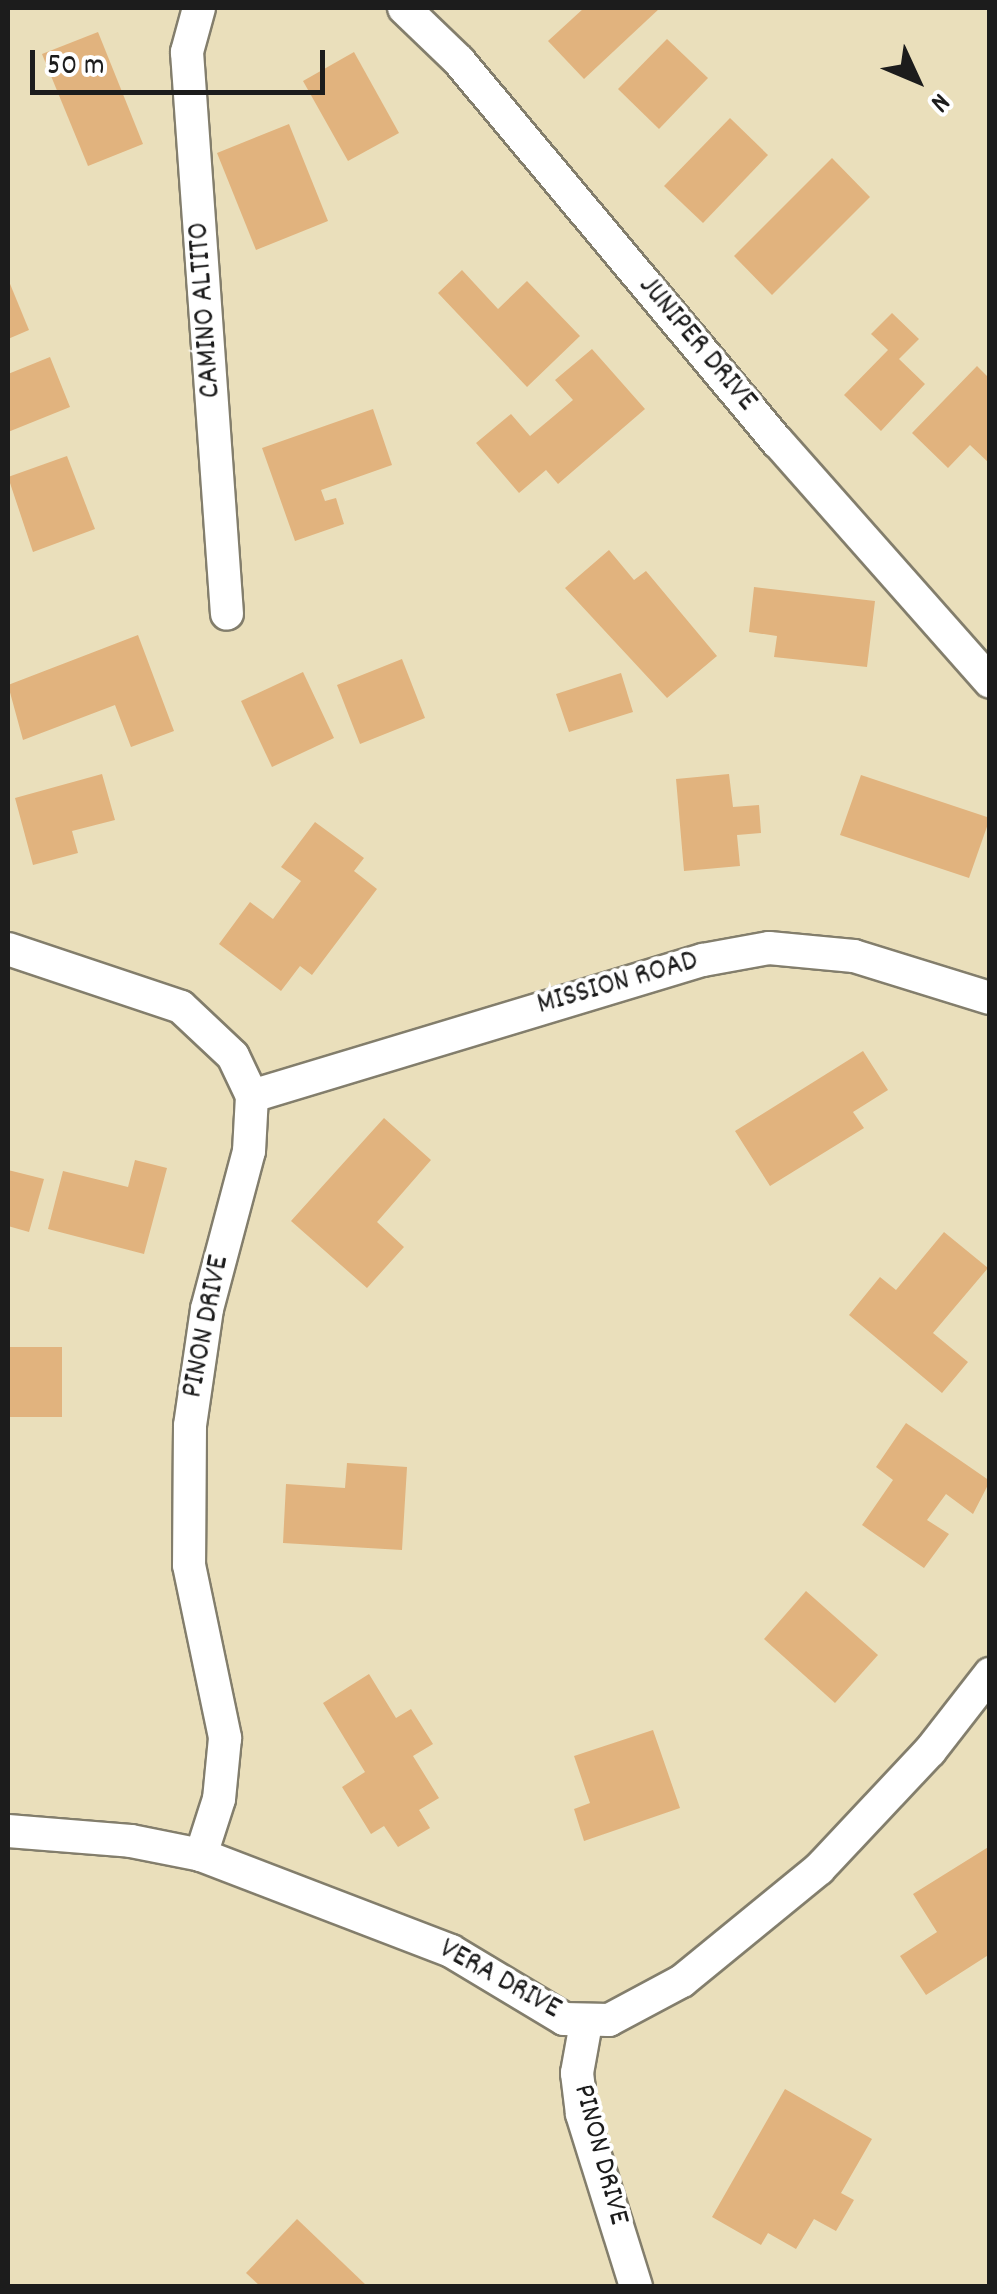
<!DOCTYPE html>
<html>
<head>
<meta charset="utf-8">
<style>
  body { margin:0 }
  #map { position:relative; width:997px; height:2294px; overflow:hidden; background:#eadfbb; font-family:Dekko,sans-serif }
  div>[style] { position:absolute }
  .building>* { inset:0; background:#e1b37e }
  .roads { filter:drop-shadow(2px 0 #837e6c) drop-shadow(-2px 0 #837e6c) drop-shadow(0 2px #837e6c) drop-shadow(0 -2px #837e6c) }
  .street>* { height:32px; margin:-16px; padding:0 16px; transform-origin:16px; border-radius:16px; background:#fff }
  span { translate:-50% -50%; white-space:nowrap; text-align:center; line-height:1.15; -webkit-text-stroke:8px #fff; paint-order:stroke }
  .street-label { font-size:30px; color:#1c1c1c }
  .frame { position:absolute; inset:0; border:10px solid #1c1c1c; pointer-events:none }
  .north { position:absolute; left:867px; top:30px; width:100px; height:100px; -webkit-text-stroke:8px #fff; paint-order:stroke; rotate:134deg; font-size:28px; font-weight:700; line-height:40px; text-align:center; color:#1c1c1c }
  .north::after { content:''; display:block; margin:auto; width:35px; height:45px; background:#1c1c1c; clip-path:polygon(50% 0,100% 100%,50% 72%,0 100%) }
  .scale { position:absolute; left:30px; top:50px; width:295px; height:45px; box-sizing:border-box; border:5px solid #1c1c1c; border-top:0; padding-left:12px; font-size:30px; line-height:35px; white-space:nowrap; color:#1c1c1c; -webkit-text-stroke:8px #fff; paint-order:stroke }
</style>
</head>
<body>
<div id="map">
  <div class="building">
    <div style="clip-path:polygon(584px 8px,660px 8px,584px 79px,548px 41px)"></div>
    <div style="clip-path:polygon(98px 32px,143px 144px,88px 166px,42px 54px)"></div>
    <div style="clip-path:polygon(667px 39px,708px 78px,659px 129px,618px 89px)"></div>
    <div style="clip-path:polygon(354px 52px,399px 133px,348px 161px,303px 81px)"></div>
    <div style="clip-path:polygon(730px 118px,768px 155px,703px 223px,664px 186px)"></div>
    <div style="clip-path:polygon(289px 124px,328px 221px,256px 250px,217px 153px)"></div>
    <div style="clip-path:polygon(832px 158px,870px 197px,772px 295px,734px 256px)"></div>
    <div style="clip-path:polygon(462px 270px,498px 309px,527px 281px,580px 336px,527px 387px,438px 293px)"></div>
    <div style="clip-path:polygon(8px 279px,29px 330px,8px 339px)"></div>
    <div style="clip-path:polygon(892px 313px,919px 339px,899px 359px,925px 384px,881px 431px,844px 395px,888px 350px,871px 334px)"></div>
    <div style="clip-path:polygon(592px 349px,645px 409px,558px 484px,546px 470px,519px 493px,476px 443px,511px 414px,530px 436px,573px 400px,555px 380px)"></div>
    <div style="clip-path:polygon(50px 357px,70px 407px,8px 432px,8px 374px)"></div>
    <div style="clip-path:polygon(977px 366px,990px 379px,990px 464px,970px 445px,948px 468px,912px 433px)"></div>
    <div style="clip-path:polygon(373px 409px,392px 465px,321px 490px,325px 501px,336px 498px,344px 524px,295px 541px,262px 448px)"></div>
    <div style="clip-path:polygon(67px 456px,95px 529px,33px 552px,8px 477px)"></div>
    <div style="clip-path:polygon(609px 550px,634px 580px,646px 571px,717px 656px,667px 698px,565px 588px)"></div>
    <div style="clip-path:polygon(754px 587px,875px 601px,867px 667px,774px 657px,777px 636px,749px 632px)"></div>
    <div style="clip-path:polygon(138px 635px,174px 731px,131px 747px,115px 705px,23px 740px,8px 685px)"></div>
    <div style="clip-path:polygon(402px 659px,425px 718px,360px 744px,337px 685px)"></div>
    <div style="clip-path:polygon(303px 672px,334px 738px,272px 767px,241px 701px)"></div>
    <div style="clip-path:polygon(621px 673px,633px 712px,569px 732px,556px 694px)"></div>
    <div style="clip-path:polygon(102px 774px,115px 820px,72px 831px,78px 853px,33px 865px,15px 798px)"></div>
    <div style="clip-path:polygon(729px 774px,733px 807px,759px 805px,761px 833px,737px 835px,740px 866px,684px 871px,676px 779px)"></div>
    <div style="clip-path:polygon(861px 775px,990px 818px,969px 878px,840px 835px)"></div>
    <div style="clip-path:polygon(315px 822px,364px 858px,354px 871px,377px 889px,312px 975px,300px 966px,281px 991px,219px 944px,250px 902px,273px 919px,301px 881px,281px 867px)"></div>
    <div style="clip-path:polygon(863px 1051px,888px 1090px,853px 1112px,864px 1128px,770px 1186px,735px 1131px)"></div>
    <div style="clip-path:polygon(384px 1118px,431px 1160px,377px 1222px,404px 1247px,367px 1288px,291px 1221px)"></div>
    <div style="clip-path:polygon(135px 1160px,167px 1168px,144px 1254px,48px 1229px,63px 1171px,128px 1187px)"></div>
    <div style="clip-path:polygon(8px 1170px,44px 1179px,29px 1232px,8px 1226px)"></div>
    <div style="clip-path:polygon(944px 1232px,988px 1268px,933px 1333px,968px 1362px,942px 1393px,849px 1315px,880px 1277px,896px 1290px)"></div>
    <div style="clip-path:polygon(8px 1347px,62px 1347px,62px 1417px,8px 1417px)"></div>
    <div style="clip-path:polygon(906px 1423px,990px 1481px,973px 1514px,946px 1494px,927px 1520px,949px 1534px,924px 1568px,862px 1525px,893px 1480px,876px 1467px)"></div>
    <div style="clip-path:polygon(347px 1463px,407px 1467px,402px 1550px,283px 1543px,286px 1484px,345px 1488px)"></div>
    <div style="clip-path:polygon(806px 1591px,878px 1655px,835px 1703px,764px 1639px)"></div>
    <div style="clip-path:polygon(369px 1674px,396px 1718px,411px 1709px,433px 1744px,413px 1756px,439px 1798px,419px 1810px,430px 1828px,398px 1847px,384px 1826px,371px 1834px,342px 1787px,365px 1772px,323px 1703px)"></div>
    <div style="clip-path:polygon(653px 1730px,680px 1808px,584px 1841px,574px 1809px,590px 1803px,574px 1756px)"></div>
    <div style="clip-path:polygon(990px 1846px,990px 1954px,926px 1995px,900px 1956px,937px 1932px,913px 1894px)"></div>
    <div style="clip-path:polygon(785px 2089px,872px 2139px,841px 2193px,854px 2200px,836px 2231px,814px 2219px,796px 2249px,768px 2233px,761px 2245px,712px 2217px)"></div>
    <div style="clip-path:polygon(297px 2219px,367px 2286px,260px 2286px,246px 2273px)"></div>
  </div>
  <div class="roads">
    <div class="street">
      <div style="left:199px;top:8px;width:46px;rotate:105.3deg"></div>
      <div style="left:187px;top:52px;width:563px;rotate:85.93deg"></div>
      <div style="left:404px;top:8px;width:76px;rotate:43.9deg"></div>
      <div style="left:459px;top:61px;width:497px;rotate:50.1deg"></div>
      <div style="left:778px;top:442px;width:320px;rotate:48.5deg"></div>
      <div style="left:8px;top:949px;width:182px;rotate:18.5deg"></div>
      <div style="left:181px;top:1007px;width:71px;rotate:43.3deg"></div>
      <div style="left:233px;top:1056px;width:44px;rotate:64.6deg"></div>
      <div style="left:252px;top:1096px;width:55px;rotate:93.1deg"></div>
      <div style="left:249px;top:1151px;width:163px;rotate:104.9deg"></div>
      <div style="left:207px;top:1309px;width:118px;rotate:98.3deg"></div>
      <div style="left:190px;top:1426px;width:139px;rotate:90.4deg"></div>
      <div style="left:189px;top:1565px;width:177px;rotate:78.2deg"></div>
      <div style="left:225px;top:1738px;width:61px;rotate:95.6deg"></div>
      <div style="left:219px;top:1799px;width:59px;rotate:107.8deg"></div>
      <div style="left:252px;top:1096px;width:471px;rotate:-16.8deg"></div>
      <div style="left:703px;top:960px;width:67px;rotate:-10.3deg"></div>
      <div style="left:769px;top:948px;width:85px;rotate:5.4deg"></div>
      <div style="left:854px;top:956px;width:142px;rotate:17.2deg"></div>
      <div style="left:8px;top:1831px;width:123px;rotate:4.6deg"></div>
      <div style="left:131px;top:1841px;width:71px;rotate:11.3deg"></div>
      <div style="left:201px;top:1855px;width:268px;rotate:21deg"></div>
      <div style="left:451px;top:1951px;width:132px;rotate:31deg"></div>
      <div style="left:564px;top:2019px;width:45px;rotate:1.3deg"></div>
      <div style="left:609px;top:2020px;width:83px;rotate:-28.1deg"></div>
      <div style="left:682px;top:1981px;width:177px;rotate:-39.3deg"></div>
      <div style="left:819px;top:1869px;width:162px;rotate:-46.8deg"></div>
      <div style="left:930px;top:1751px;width:98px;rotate:-52.1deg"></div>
      <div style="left:586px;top:2023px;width:51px;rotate:100.2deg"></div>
      <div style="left:577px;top:2073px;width:41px;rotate:83deg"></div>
      <div style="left:582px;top:2114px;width:180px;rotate:72.6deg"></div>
    </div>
  </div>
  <div class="street-label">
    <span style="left:207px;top:310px;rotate:-94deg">CAMINO ALTITO</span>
    <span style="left:696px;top:345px;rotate:50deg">JUNIPER DRIVE</span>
    <span style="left:618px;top:985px;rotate:-16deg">MISSION ROAD</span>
    <span style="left:208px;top:1327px;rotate:-79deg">PINON DRIVE</span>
    <span style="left:499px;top:1981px;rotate:29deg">VERA DRIVE</span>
    <span style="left:599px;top:2155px;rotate:75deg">PINON DRIVE</span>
  </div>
  <div class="frame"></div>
  <div class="north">N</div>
  <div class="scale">50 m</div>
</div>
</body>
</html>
